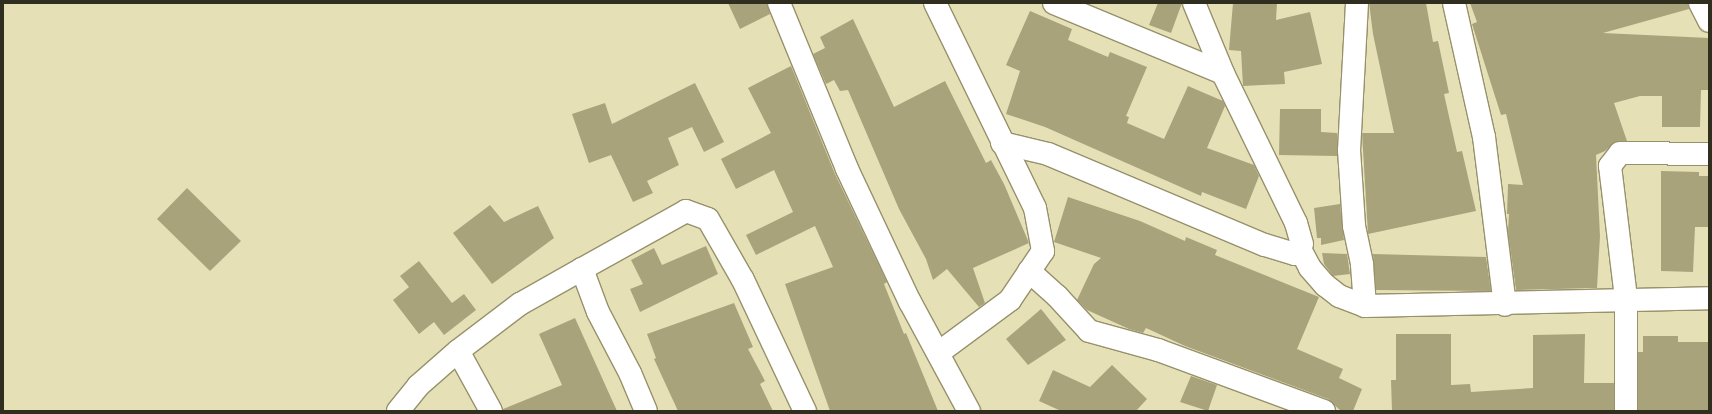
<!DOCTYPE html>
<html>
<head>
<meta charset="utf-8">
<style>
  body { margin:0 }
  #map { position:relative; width:1712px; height:414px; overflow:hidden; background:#e6e0b7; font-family:Commissioner,sans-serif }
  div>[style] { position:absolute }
  .building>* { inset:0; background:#a9a37c }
  .roads { filter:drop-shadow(1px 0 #97916b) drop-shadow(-1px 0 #97916b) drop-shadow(0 1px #97916b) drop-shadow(0 -1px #97916b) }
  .street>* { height:22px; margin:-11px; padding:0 11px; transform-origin:11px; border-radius:11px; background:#fff }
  span { translate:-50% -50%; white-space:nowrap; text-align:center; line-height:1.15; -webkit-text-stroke:3px #fff; paint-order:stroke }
  .frame { position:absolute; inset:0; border:4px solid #302e1e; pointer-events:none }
</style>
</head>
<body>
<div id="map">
  <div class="building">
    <div style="clip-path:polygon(728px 3px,767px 3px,770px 14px,740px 29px)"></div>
    <div style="clip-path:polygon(1158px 3px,1182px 3px,1171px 33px,1149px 25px)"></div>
    <div style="clip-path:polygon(1233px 3px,1277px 3px,1276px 20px,1310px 12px,1322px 64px,1284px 72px,1285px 84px,1243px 86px,1241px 51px,1229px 50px)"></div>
    <div style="clip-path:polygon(1369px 3px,1426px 3px,1433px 42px,1438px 41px,1449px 93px,1444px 94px,1457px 152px,1462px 151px,1476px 211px,1368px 234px,1362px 133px,1394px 133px,1373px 34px)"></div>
    <div style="clip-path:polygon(1470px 3px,1688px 3px,1689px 9px,1603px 33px,1709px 38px,1709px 90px,1701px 90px,1700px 127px,1662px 127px,1662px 96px,1640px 96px,1614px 103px,1627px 141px,1615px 142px,1605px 151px,1596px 155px,1600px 236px,1597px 288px,1516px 290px,1508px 232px,1509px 214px,1507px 214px,1508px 184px,1523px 185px,1506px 114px,1501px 115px,1472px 24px,1477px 22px)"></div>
    <div style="clip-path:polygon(1030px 11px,1072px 29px,1068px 40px,1108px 57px,1110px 52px,1147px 67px,1126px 116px,1129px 117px,1127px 123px,1164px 139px,1188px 86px,1223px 101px,1225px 106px,1207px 148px,1254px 165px,1259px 176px,1246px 209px,1202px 192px,1201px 196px,1045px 127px,1006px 114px,1020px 71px,1006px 65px)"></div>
    <div style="clip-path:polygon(853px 19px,894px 107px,945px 81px,986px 163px,991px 160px,1004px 184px,1029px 243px,973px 268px,985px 303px,979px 307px,947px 269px,933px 280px,926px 259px,899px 209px,848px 90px,840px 91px,834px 80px,826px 84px,813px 54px,825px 48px,820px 37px)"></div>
    <div style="clip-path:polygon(791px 66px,835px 174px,887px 282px,884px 284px,904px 334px,906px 333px,938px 411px,830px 411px,785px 284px,833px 267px,815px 226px,756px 255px,746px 235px,793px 212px,774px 170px,736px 189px,721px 159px,771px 133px,748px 88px)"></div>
    <div style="clip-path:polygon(695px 83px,724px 142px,704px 152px,692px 127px,668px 138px,679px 165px,647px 181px,653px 193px,633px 202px,611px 155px,589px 163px,572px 114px,605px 103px,612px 124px)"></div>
    <div style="clip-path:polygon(1280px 109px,1321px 109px,1321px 132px,1337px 133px,1337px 156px,1279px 155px)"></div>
    <div style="clip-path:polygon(1661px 171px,1699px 172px,1699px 176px,1709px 176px,1708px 227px,1695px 227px,1693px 272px,1661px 271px)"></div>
    <div style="clip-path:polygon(187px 188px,241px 241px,210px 271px,157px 219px)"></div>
    <div style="clip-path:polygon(1068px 197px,1140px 221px,1185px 241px,1186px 237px,1217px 250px,1215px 255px,1319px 297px,1297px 349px,1343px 369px,1339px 378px,1362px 389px,1353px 411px,1341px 411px,1328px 399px,1185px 346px,1146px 328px,1143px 333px,1129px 329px,1087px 310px,1077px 300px,1094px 264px,1101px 258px,1054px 242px)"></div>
    <div style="clip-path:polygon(1340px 204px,1344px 240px,1321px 245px,1321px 238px,1317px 238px,1314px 208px)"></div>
    <div style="clip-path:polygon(490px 205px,504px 222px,538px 206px,554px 238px,492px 284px,453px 233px)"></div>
    <div style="clip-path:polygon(706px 246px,718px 274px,640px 312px,630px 289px,643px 284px,631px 260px,654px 248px,662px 265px)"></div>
    <div style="clip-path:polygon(1322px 253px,1347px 254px,1350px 274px,1333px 276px,1324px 264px)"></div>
    <div style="clip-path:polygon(1373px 254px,1486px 257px,1491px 291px,1376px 290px)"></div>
    <div style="clip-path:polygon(419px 261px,452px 303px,464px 294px,476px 310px,444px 335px,434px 322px,419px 334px,393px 300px,409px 287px,400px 276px)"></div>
    <div style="clip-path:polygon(734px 303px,753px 347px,748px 349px,765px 381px,760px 384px,773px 411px,678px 411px,654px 359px,656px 358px,647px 334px)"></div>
    <div style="clip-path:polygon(1041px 309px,1066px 340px,1028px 365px,1006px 339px)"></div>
    <div style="clip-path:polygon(575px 318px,617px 411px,503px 411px,503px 409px,562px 385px,539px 334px)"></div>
    <div style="clip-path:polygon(1396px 334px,1451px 334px,1451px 385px,1470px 384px,1471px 392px,1533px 388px,1533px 335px,1585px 334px,1584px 383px,1614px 383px,1614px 411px,1392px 411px,1391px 380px,1396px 380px)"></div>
    <div style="clip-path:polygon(1643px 336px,1678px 336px,1678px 342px,1709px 342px,1709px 411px,1638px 411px,1638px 352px,1643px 352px)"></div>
    <div style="clip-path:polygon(1112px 365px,1147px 399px,1136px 411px,1061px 411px,1039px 401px,1053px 370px,1090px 387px)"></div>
    <div style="clip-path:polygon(1191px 376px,1217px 385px,1208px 411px,1180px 402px)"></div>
  </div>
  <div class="roads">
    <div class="street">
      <div style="left:779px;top:3px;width:179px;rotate:67.7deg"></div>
      <div style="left:847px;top:169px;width:147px;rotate:64.7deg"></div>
      <div style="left:910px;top:302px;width:124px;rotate:61.6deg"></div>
      <div style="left:935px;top:3px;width:228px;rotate:64deg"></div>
      <div style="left:1035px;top:208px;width:44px;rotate:79.5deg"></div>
      <div style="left:1043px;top:251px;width:59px;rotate:124deg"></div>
      <div style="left:1010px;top:300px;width:89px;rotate:143.6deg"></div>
      <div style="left:1194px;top:3px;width:76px;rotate:67.5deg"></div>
      <div style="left:1357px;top:3px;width:147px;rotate:93.1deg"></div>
      <div style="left:1349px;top:150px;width:76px;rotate:86.2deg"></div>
      <div style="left:1354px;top:226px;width:40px;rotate:78deg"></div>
      <div style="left:1362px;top:265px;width:41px;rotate:85.8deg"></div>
      <div style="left:1454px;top:3px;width:137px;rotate:77.4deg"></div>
      <div style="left:1484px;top:137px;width:169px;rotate:82.9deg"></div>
      <div style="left:1700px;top:3px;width:20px;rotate:63deg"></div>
      <div style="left:1002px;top:143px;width:47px;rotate:13.4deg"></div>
      <div style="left:1048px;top:154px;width:235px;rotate:22.8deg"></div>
      <div style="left:1265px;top:245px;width:31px;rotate:17deg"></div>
      <div style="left:1295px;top:254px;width:7px;rotate:-45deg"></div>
      <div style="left:1300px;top:249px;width:5px;rotate:-68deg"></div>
      <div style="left:1302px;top:244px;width:22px;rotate:-106deg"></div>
      <div style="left:1296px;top:223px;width:167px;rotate:-116deg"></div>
      <div style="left:1223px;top:73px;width:183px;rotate:-157.5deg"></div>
      <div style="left:1300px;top:249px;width:21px;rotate:62deg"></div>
      <div style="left:1310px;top:268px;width:23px;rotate:49deg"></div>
      <div style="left:1325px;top:285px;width:18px;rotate:38deg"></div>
      <div style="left:1339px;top:296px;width:28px;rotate:21deg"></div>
      <div style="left:1365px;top:306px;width:344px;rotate:-1.3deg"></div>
      <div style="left:1029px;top:271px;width:38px;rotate:42deg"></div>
      <div style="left:1057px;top:296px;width:47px;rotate:47.6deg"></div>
      <div style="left:1089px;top:331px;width:72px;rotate:15.4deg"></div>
      <div style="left:1158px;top:350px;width:177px;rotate:20.2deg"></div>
      <div style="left:398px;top:411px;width:32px;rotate:-51deg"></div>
      <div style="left:418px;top:386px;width:53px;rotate:-41.2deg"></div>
      <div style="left:491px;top:411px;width:68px;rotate:-118.8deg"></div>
      <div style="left:458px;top:351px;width:78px;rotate:-37.2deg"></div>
      <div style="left:520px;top:304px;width:71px;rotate:-29.4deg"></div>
      <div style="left:646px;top:411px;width:41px;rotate:-112.8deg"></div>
      <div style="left:630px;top:373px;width:69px;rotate:-117.7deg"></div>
      <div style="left:598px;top:312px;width:46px;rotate:-110.4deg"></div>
      <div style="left:582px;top:269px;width:119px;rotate:-29.1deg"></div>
      <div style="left:686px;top:211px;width:23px;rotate:20deg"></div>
      <div style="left:708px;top:219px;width:70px;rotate:60.2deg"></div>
      <div style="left:743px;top:280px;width:145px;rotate:64.7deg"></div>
      <div style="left:1626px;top:411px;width:113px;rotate:-90deg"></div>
      <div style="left:1626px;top:298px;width:133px;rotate:-96.9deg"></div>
      <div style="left:1610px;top:166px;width:16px;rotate:-52deg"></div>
      <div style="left:1620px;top:153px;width:89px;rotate:0.6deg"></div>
    </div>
  </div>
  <div class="frame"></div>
</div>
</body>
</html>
